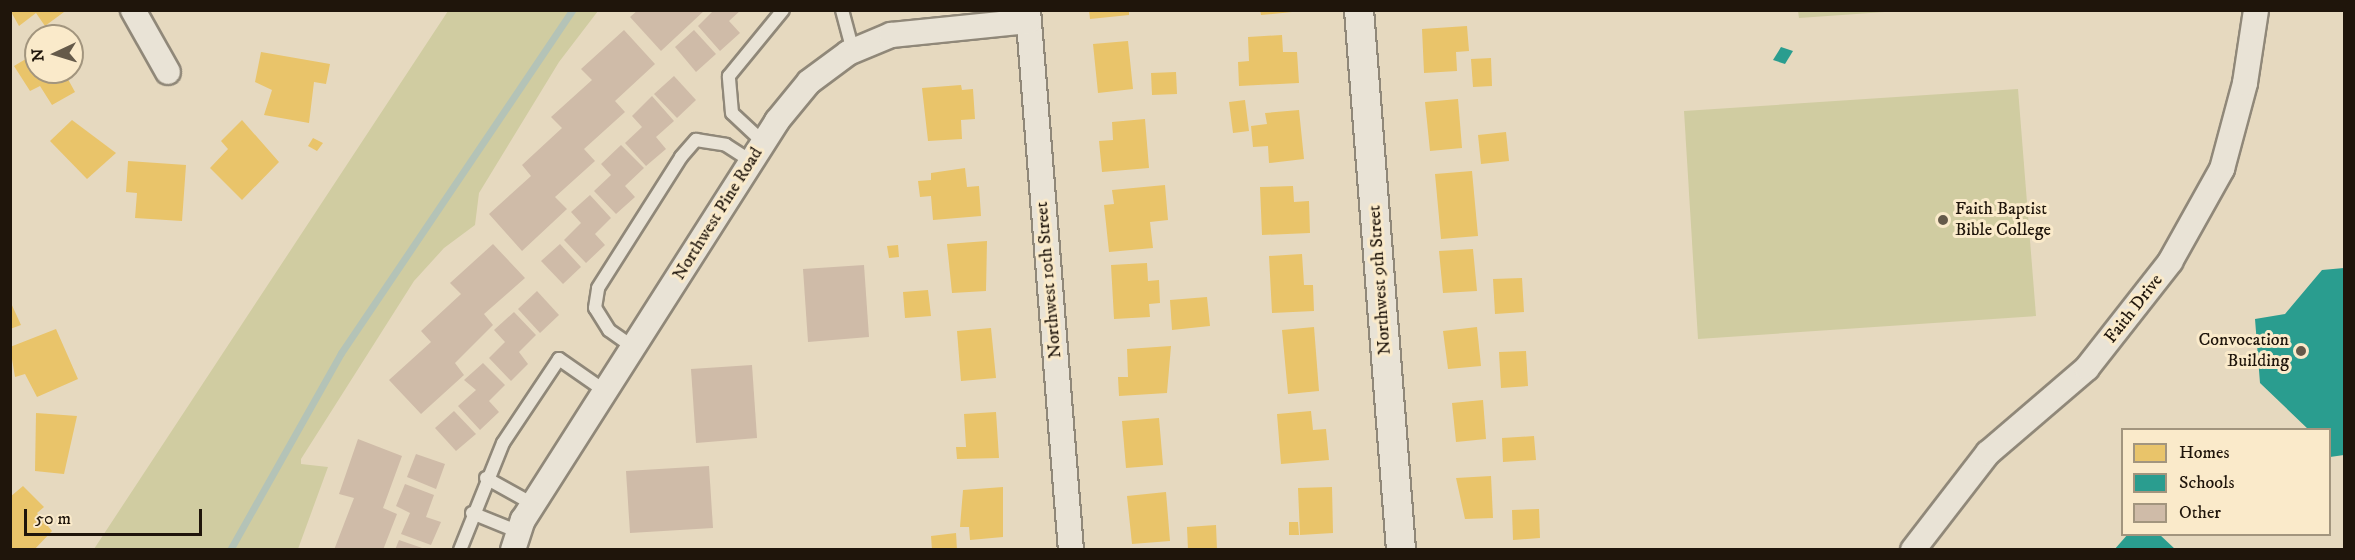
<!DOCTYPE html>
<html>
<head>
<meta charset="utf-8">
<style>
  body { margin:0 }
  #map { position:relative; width:2355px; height:560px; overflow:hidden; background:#e6d9bf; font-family:"IM FELL DW Pica",serif }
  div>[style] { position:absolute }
  .green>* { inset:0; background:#d0cca1 }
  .homes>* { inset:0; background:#e9c46a }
  .schools>* { inset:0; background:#2a9d8f }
  .stream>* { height:7px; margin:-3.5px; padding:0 3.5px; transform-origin:3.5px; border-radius:3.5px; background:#b4c3b7 }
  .building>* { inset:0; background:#cfbba8 }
  .roads { filter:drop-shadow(2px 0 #908879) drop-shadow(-2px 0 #908879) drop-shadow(0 2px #908879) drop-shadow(0 -2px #908879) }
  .service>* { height:12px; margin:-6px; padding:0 6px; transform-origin:6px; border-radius:6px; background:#e9e3d6 }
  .minor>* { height:24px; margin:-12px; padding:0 12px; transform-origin:12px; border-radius:12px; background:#e9e3d6 }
  .tertiary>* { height:28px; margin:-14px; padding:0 14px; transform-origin:14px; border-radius:14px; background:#e9e3d6 }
  .dots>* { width:16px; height:16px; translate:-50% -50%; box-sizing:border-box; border:3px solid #faeaca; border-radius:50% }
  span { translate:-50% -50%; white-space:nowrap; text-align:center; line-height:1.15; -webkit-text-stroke:6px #faeaca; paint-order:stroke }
  .poi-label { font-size:18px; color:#1f150b }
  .left { translate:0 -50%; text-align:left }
  .right { translate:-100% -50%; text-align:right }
  .street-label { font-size:18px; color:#1f150b }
  .frame { position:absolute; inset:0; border:12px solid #1f150b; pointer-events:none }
  .legend { position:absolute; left:2121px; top:428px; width:210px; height:108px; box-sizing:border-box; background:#faeaca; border:2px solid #a2957e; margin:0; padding:8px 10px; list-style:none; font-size:18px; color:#1f150b }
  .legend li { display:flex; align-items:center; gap:12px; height:30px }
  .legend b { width:30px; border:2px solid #a2957e }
  .north { position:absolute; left:24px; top:24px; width:60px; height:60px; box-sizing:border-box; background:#faeaca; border:2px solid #a2957e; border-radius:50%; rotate:266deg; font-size:16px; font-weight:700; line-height:24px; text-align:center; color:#1f150b }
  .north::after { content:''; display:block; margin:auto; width:21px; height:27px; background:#655a4a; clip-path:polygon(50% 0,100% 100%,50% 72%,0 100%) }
  .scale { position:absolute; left:24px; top:509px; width:178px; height:27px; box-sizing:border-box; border:3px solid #1f150b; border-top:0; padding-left:8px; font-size:18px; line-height:21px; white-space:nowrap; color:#1f150b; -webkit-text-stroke:4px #faeaca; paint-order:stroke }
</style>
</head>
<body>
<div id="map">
  <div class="green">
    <div style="clip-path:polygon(448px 11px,598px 11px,559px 62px,479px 193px,475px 225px,444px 248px,414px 281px,301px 459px,301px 464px,328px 467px,298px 549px,94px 549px)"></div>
    <div style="clip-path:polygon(1798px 11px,1798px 10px,1899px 11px,1799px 18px)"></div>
    <div style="clip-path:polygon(2018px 89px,2036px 316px,1698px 339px,1684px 111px)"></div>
  </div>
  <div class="homes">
    <div style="clip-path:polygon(10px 10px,63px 10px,64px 12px,45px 26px,36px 13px,19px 26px)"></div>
    <div style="clip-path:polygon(1089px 10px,1129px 10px,1129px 15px,1090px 19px)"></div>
    <div style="clip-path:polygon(1260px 10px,1292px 10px,1292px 12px,1261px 15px)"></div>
    <div style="clip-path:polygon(1467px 26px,1469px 51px,1456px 52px,1457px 71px,1424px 73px,1422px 29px)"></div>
    <div style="clip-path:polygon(1282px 35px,1283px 52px,1297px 52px,1299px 83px,1239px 86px,1238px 62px,1249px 61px,1248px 37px)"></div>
    <div style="clip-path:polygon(1128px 41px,1133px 89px,1098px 93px,1093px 44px)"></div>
    <div style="clip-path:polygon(261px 52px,330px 64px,326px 84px,314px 82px,309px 123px,264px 115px,272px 90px,255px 82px)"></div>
    <div style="clip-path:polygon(36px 53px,36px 72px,64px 72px,75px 92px,52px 105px,40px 86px,30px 91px,14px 66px)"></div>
    <div style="clip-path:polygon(1491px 58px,1492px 86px,1473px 87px,1471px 59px)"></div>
    <div style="clip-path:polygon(1176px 72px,1177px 94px,1152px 95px,1151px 73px)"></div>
    <div style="clip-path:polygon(961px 85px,962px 90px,973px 89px,975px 119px,961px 120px,962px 139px,928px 141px,922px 88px)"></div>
    <div style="clip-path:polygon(1458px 99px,1462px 148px,1430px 151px,1425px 102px)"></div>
    <div style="clip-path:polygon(1245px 100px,1249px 131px,1233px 133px,1229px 102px)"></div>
    <div style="clip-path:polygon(1299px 110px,1304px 159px,1269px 163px,1268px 146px,1253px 147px,1251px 126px,1267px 124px,1265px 113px)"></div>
    <div style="clip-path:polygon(1145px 119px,1149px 168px,1102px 172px,1099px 141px,1113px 140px,1112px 122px)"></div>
    <div style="clip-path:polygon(72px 120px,116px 153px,87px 179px,50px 141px)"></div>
    <div style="clip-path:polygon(242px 120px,279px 162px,242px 200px,210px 168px,228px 149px,221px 141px)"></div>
    <div style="clip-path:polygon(1506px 132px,1509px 161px,1481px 164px,1478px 135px)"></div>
    <div style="clip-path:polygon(313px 138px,323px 143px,317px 151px,308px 146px)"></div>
    <div style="clip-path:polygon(128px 161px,186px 165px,182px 221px,135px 218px,137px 193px,126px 192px)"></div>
    <div style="clip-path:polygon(965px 168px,967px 187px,979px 186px,981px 216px,933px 220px,931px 196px,920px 197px,918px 181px,931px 180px,931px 173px)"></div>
    <div style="clip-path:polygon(1472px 171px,1478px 236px,1441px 239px,1435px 174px)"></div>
    <div style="clip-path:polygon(1165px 185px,1168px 220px,1150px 222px,1153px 248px,1109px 252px,1104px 205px,1114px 204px,1112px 190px)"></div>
    <div style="clip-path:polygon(1293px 186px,1294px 202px,1309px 201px,1310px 233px,1262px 235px,1260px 187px)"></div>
    <div style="clip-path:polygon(987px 241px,986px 291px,952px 293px,947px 244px)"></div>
    <div style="clip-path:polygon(898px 245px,899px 257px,889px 258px,887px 246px)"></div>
    <div style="clip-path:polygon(1473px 249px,1477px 291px,1443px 293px,1439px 251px)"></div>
    <div style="clip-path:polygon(1302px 254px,1304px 285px,1313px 285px,1314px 311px,1272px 313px,1269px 256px)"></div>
    <div style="clip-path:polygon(1147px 263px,1148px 281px,1159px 280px,1160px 303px,1149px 304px,1150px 317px,1114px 319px,1111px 265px)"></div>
    <div style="clip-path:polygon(1522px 278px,1524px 312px,1495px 314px,1493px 279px)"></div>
    <div style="clip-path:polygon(928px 290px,931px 316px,905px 318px,903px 292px)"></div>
    <div style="clip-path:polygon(1207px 297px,1210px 326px,1172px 330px,1170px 300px)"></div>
    <div style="clip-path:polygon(10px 301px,21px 325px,10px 329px)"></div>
    <div style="clip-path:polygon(1314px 327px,1319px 391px,1288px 394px,1282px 330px)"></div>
    <div style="clip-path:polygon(1477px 327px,1481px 366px,1448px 369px,1443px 331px)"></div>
    <div style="clip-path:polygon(991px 328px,996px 378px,961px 381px,957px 331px)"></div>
    <div style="clip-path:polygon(56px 329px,78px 379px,37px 397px,25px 374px,15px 377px,10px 347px)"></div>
    <div style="clip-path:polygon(1171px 346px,1167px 393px,1119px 396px,1118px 377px,1128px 377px,1127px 349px)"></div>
    <div style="clip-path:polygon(1526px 351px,1528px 386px,1501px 388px,1499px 352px)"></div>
    <div style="clip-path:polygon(1483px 400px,1486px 439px,1456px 442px,1452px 403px)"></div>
    <div style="clip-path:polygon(1311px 411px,1313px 430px,1326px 429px,1329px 460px,1281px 464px,1277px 414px)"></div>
    <div style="clip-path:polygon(996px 412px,999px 458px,957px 459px,956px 447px,966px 447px,964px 414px)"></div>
    <div style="clip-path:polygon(36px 413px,77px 416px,64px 474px,35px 471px)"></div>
    <div style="clip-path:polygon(1159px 418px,1163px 465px,1126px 468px,1122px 421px)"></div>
    <div style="clip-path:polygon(1534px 436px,1536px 460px,1503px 462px,1502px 438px)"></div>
    <div style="clip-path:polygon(1491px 476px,1493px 518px,1465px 519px,1456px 478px)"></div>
    <div style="clip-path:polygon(23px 486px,44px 507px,37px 513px,52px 531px,34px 550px,10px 550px,10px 497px)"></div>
    <div style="clip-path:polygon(1003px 487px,1003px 537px,970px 540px,969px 527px,960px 527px,963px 490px)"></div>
    <div style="clip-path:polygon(1332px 487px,1333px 533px,1300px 535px,1298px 488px)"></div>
    <div style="clip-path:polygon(1166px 492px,1170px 541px,1132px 544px,1127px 496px)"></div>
    <div style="clip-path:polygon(1539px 509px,1540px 538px,1513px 540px,1512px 510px)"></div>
    <div style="clip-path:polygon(1289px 522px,1298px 522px,1299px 535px,1289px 535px)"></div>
    <div style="clip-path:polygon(1216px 525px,1217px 550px,1188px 550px,1187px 527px)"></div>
    <div style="clip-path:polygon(956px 533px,957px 550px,932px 550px,931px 536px)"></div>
  </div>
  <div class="schools">
    <div style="clip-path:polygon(1781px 47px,1793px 51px,1785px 64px,1773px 60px)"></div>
    <div style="clip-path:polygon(2344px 268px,2344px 455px,2330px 457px,2330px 430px,2309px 430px,2260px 383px,2255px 319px,2285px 314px,2322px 270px)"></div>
    <div style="clip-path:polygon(2128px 534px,2159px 534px,2176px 550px,2114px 550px)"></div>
  </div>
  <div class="stream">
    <div style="left:230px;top:550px;width:226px;rotate:-60.6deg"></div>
    <div style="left:341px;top:353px;width:414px;rotate:-56deg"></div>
  </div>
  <div class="building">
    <div style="clip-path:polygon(638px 10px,705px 10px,661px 51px,630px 17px)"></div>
    <div style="clip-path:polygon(714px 10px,741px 10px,729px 21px,740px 33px,720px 51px,698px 26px)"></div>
    <div style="clip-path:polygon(624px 30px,655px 64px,615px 101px,625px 112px,584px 149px,595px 161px,555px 197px,567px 209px,522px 251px,489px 214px,531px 176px,522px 165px,562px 128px,551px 117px,592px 80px,581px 69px)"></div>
    <div style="clip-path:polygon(694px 30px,716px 54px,696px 72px,675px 47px)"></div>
    <div style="clip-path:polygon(674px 76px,696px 100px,677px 118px,654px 94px)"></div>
    <div style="clip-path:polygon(652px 96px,674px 121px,656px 137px,666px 149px,646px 166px,625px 143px,642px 127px,632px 116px)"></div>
    <div style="clip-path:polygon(621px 145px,644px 168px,625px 186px,635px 197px,616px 214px,594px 191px,611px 175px,601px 164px)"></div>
    <div style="clip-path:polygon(590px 195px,611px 218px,595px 234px,605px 245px,586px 263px,564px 240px,581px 223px,571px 212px)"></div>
    <div style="clip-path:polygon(493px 244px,525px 278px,484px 314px,493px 325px,455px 363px,464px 375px,421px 414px,389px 380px,431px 342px,421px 331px,461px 294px,450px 283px)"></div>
    <div style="clip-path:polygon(560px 244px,581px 267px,563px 284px,541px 261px)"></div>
    <div style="clip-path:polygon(864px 265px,869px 337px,808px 342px,803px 269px)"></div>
    <div style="clip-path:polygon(537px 291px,559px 315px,540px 333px,518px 309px)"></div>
    <div style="clip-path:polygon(514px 312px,536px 335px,519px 352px,528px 364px,511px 381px,489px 358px,505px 342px,494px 330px)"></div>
    <div style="clip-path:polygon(483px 363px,505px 385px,489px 401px,499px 412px,480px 430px,458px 406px,476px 390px,464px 380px)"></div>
    <div style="clip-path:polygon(752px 365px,757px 438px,696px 443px,691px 369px)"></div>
    <div style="clip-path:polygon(454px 411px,476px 434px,456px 451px,435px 428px)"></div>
    <div style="clip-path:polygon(358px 439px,402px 456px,383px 508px,397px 514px,383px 550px,334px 550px,354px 498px,339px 494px)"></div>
    <div style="clip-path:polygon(416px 454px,445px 464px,436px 489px,407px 477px)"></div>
    <div style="clip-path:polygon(709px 466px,713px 528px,630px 533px,626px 471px)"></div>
    <div style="clip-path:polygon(405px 484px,434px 495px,426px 517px,441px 522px,431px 545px,401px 534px,410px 513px,396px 506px)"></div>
    <div style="clip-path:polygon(399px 540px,425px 549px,425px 550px,395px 550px)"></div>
  </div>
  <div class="roads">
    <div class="service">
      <div style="left:842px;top:10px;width:42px;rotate:75deg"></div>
      <div style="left:763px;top:142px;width:42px;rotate:-136.9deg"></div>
      <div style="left:732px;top:113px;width:37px;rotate:-95deg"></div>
      <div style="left:729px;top:76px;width:85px;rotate:-50.7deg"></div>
      <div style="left:633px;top:347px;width:29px;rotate:-145deg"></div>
      <div style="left:609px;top:330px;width:26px;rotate:-122deg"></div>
      <div style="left:595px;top:308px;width:20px;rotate:-81deg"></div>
      <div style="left:598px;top:288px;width:155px;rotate:-57.6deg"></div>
      <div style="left:681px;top:157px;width:23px;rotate:-49deg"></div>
      <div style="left:696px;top:140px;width:30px;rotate:9deg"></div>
      <div style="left:726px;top:145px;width:30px;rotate:33deg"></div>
      <div style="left:486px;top:478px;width:54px;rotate:29deg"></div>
      <div style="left:472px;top:513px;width:51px;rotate:22deg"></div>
      <div style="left:460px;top:550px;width:115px;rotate:-68.1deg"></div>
      <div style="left:503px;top:443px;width:101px;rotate:-56.3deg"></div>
      <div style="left:559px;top:359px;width:56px;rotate:34.8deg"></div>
    </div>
    <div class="minor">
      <div style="left:133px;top:10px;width:71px;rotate:60.6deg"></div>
      <div style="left:1028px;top:10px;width:542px;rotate:85.45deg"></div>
      <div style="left:513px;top:550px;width:32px;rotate:-72deg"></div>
      <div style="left:523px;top:520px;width:473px;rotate:-57.5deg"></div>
      <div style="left:777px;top:121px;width:50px;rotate:-50.6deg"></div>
      <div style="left:809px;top:82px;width:49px;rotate:-36.6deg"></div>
      <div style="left:848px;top:53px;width:47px;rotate:-22.7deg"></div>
      <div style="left:891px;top:35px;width:138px;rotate:-5.8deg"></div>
      <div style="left:1913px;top:550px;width:123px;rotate:-52.3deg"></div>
      <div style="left:1988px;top:453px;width:130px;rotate:-40.6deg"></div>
      <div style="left:2087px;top:368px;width:135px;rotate:-51.9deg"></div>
      <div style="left:2170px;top:262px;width:107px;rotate:-60.8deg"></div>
      <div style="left:2222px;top:169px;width:89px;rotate:-75deg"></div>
      <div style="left:2245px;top:83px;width:74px;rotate:-81.4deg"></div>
    </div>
    <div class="tertiary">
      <div style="left:1359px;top:10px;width:542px;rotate:85.55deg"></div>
    </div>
  </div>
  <div class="dots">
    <div style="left:1943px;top:220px;background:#655a4a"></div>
    <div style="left:2301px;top:351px;background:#655a4a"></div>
  </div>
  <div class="poi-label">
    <span class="left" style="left:1955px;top:220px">Faith Baptist<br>Bible College</span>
    <span class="right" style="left:2289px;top:351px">Convocation<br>Building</span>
  </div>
  <div class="street-label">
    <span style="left:718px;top:214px;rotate:-58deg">Northwest Pine Road</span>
    <span style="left:1049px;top:280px;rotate:-95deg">Northwest 10th Street</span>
    <span style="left:1380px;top:280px;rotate:-94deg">Northwest 9th Street</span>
    <span style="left:2134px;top:309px;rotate:-52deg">Faith Drive</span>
  </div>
  <div class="frame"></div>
  <ul class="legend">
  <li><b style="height:16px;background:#e9c46a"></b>Homes</li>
  <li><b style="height:16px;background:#2a9d8f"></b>Schools</li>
  <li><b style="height:16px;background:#cfbba8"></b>Other</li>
  </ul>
  <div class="north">N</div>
  <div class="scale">50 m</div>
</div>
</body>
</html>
